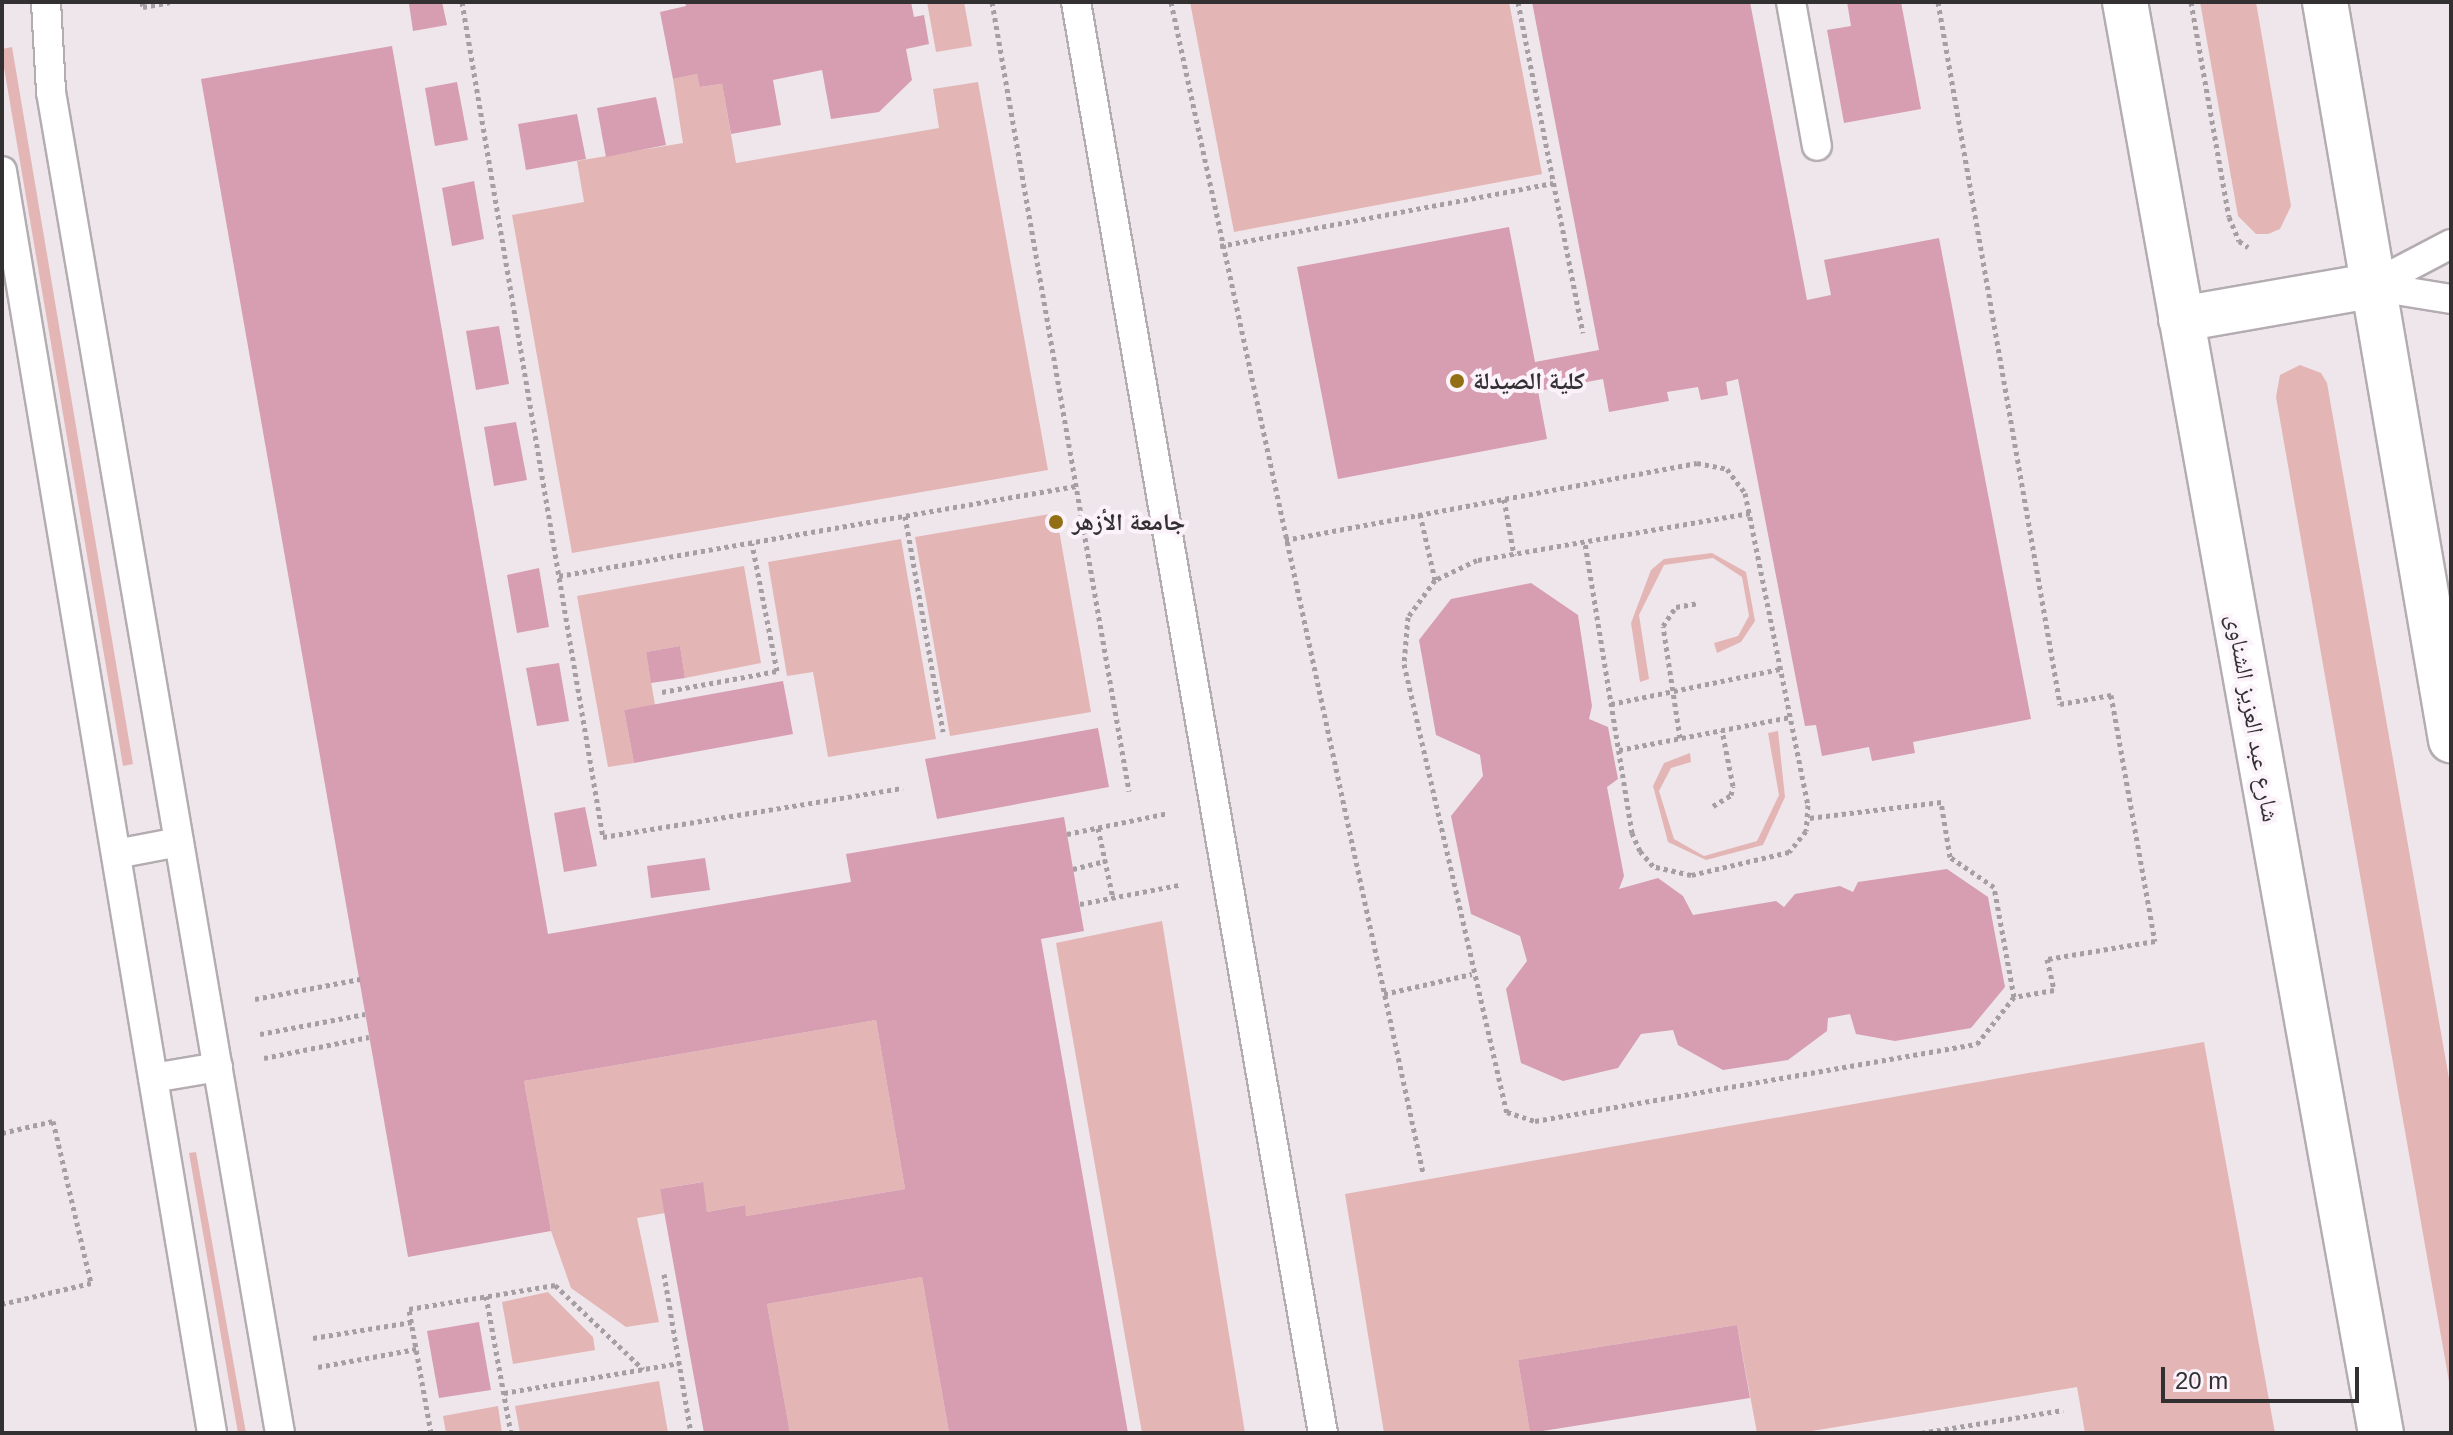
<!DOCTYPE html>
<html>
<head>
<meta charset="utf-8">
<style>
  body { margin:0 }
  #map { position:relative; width:2453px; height:1435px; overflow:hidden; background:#eee6eb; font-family:Helvetica,"Noto Naskh Arabic",sans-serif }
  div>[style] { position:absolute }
  .green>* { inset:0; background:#e4b5b5 }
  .building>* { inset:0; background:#d69eb0 }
  .path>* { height:5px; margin-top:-2.5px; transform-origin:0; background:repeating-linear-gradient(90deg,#a59fa3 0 4px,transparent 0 8px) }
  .roads { filter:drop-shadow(2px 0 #b3acb1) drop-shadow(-2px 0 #b3acb1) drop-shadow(0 2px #b3acb1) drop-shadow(0 -2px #b3acb1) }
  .service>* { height:28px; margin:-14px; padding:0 14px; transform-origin:14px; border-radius:14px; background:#fff }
  .tertiary>* { height:44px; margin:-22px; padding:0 22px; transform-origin:22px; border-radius:22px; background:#fff }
  .dots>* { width:22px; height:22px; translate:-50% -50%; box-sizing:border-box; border:4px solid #fbf3f9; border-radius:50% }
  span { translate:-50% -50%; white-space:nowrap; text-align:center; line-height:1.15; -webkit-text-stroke:8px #fbf3f9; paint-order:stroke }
  .poi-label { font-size:24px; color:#333032; font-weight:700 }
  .left { translate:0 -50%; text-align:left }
  .street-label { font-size:24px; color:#333032 }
  .frame { position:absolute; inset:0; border:4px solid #333032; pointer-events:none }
  .scale { position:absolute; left:2161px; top:1367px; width:198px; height:36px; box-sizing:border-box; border:4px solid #333032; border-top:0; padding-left:10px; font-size:24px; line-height:28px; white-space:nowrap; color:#333032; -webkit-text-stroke:6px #fbf3f9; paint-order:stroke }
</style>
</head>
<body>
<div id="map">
  <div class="green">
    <div style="clip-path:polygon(927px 2px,964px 2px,972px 46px,936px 52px)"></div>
    <div style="clip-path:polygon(1190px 2px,1509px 2px,1542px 174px,1234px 232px)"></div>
    <div style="clip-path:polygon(2200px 2px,2256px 2px,2291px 206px,2280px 229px,2268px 234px,2256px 234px,2238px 216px)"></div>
    <div style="clip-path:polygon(12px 47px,133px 764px,123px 766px,2px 56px,2px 49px)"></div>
    <div style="clip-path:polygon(697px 74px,701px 87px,722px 84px,736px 163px,939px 128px,933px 89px,978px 82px,1048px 470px,572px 553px,512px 215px,584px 202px,577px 161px,683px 143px,673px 79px)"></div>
    <div style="clip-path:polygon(2300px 365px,2321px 373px,2327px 383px,2451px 1090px,2451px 1393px,2276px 397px,2280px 375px)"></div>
    <div style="clip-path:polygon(1056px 513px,1091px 712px,950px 736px,915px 537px)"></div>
    <div style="clip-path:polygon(901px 539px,936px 739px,828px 757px,813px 672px,787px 676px,768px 562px)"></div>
    <div style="clip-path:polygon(1712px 553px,1746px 572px,1755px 621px,1741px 642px,1717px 653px,1714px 643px,1738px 636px,1749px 616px,1742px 577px,1713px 558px,1664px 565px,1639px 615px,1649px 679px,1640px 682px,1631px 623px,1651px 570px,1664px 559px)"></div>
    <div style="clip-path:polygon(744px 566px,761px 663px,685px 678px,680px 646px,646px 652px,655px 705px,624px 710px,634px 763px,608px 767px,577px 596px)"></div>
    <div style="clip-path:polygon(1778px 731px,1785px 797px,1763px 845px,1706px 860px,1668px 842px,1653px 786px,1664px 763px,1690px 753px,1691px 762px,1671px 768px,1659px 791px,1674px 839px,1704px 856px,1757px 841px,1779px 795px,1768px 733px)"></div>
    <div style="clip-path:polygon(1162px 921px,1245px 1433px,1142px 1433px,1056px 943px)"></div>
    <div style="clip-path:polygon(876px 1020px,905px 1189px,746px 1216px,744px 1205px,707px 1212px,702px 1182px,660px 1189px,665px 1213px,637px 1218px,659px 1322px,626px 1327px,571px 1288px,551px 1231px,524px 1081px)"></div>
    <div style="clip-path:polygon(2204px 1042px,2275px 1433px,2085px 1433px,2077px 1387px,1800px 1433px,1757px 1433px,1737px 1325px,1518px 1360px,1530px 1433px,1384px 1433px,1345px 1194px)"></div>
    <div style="clip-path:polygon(196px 1152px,246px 1433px,238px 1433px,189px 1153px)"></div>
    <div style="clip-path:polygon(922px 1277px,949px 1433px,790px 1433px,767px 1304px)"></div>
    <div style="clip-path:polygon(548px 1292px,593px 1337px,595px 1350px,513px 1364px,502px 1302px)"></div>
    <div style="clip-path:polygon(659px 1381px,668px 1433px,520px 1433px,515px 1406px)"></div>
    <div style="clip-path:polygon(498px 1406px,502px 1433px,446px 1433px,443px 1416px)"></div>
  </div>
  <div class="building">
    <div style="clip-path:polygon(419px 2px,442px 2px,447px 25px,413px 31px,409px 4px)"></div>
    <div style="clip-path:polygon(685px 2px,911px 2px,914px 17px,924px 15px,929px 44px,906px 49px,912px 80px,879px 112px,831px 119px,822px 70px,773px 80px,781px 125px,731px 134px,722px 84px,700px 87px,697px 74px,673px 79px,660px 12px,686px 6px)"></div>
    <div style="clip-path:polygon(1532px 2px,1750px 2px,1807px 300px,1831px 295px,1824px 260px,1939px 238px,2031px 719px,1913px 742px,1915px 753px,1872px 761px,1869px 747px,1822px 756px,1816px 725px,1805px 726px,1738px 379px,1726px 382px,1728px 395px,1701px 400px,1698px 387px,1667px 392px,1669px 401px,1609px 412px,1603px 379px,1538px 391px,1547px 439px,1338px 479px,1297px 267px,1509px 227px,1535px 362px,1599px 350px)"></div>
    <div style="clip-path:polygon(1847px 2px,1901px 2px,1921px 109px,1844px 123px,1827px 30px,1851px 26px)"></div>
    <div style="clip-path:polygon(392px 46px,548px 934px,851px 882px,846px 854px,1064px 817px,1084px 931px,1041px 939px,1128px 1433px,949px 1433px,922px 1277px,767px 1304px,790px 1433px,704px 1433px,660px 1189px,703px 1182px,707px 1212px,745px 1205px,746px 1216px,905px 1189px,876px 1020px,524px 1081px,551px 1231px,408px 1257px,201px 79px)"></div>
    <div style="clip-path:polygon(457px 82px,468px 140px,435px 146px,425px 88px)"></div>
    <div style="clip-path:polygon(656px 97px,666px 145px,606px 157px,597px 108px)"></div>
    <div style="clip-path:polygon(577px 114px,586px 159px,526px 170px,518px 124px)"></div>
    <div style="clip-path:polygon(474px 181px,484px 239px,452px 246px,442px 188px)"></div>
    <div style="clip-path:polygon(499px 326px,509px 384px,476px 390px,466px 331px)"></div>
    <div style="clip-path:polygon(516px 422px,527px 480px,494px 486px,484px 427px)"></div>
    <div style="clip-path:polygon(539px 568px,549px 627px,517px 633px,507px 575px)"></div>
    <div style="clip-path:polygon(1531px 583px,1578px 615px,1592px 706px,1589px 719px,1608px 727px,1618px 779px,1607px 787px,1624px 876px,1619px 889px,1658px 878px,1683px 896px,1693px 915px,1776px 901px,1784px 907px,1795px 894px,1840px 886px,1853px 892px,1858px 882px,1947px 869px,1988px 897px,2005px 987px,1971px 1028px,1895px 1041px,1856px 1034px,1850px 1014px,1828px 1018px,1827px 1031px,1788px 1060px,1723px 1070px,1678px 1045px,1673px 1030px,1641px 1034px,1618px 1068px,1563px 1081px,1521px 1063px,1506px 989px,1527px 961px,1520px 936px,1471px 914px,1451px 816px,1483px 776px,1480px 755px,1436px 735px,1419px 640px,1451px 599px)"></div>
    <div style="clip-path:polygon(680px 646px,685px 678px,651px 683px,646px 652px)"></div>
    <div style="clip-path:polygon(559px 663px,569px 721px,537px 726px,526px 668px)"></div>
    <div style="clip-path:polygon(783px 681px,793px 734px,634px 763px,624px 710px)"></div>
    <div style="clip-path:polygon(1098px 728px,1109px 787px,937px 819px,925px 759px)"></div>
    <div style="clip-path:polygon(585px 807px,597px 866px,564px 872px,554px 813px)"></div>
    <div style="clip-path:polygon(705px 858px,710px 890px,651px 898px,647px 866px)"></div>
    <div style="clip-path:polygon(479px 1322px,491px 1390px,439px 1398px,427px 1331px)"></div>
    <div style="clip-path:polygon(1737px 1325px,1750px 1398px,1530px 1433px,1518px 1360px)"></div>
  </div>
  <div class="path">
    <div style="left:142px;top:2px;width:5px;rotate:79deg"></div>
    <div style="left:143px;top:7px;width:27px;rotate:-10deg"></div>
    <div style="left:462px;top:2px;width:847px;rotate:80.42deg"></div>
    <div style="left:603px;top:837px;width:304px;rotate:-9.3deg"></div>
    <div style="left:992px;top:2px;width:801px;rotate:80.15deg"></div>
    <div style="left:1171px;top:2px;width:1197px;rotate:77.85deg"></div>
    <div style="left:1518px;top:2px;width:337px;rotate:78.9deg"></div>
    <div style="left:1938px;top:2px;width:713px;rotate:80.14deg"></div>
    <div style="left:2060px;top:704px;width:52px;rotate:-10deg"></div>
    <div style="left:2111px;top:695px;width:250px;rotate:79.9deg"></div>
    <div style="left:2155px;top:941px;width:109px;rotate:170.5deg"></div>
    <div style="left:2047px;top:959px;width:32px;rotate:77deg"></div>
    <div style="left:2054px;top:990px;width:41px;rotate:170.1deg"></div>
    <div style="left:2191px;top:2px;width:218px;rotate:80deg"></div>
    <div style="left:2229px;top:217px;width:26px;rotate:67deg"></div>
    <div style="left:2239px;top:241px;width:11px;rotate:34deg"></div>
    <div style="left:1220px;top:246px;width:339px;rotate:-10.7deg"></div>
    <div style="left:1504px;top:499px;width:57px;rotate:79.9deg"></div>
    <div style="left:1750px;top:513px;width:277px;rotate:170.2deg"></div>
    <div style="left:1477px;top:560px;width:47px;rotate:154.5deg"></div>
    <div style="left:1435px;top:580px;width:46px;rotate:126.1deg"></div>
    <div style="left:1408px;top:617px;width:47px;rotate:94.9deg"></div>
    <div style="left:1404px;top:664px;width:460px;rotate:77.1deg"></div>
    <div style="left:1507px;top:1112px;width:29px;rotate:18deg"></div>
    <div style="left:1535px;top:1121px;width:449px;rotate:-9.9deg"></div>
    <div style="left:1977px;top:1044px;width:60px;rotate:-51.8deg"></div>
    <div style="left:2014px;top:997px;width:112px;rotate:-100.3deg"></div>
    <div style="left:1994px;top:887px;width:53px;rotate:-145.7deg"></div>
    <div style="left:1950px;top:857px;width:56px;rotate:-99.3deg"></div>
    <div style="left:1941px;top:802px;width:133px;rotate:173.1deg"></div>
    <div style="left:1420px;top:514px;width:68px;rotate:77.2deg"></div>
    <div style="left:905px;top:516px;width:219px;rotate:80deg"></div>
    <div style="left:1285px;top:540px;width:419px;rotate:-10.6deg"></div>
    <div style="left:1697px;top:463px;width:31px;rotate:11deg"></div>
    <div style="left:1727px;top:469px;width:30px;rotate:53deg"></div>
    <div style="left:1745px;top:493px;width:318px;rotate:78.6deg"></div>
    <div style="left:1808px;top:805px;width:26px;rotate:94deg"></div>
    <div style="left:1806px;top:831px;width:27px;rotate:129deg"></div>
    <div style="left:1789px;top:852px;width:101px;rotate:166.8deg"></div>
    <div style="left:1691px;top:875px;width:39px;rotate:-167deg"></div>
    <div style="left:1653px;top:866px;width:20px;rotate:-131deg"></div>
    <div style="left:1640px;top:851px;width:20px;rotate:-114deg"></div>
    <div style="left:1632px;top:833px;width:295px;rotate:-99.2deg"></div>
    <div style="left:559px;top:576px;width:525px;rotate:-9.88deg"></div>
    <div style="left:662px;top:692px;width:117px;rotate:-10.3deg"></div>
    <div style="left:777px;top:671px;width:130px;rotate:-101.1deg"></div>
    <div style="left:1611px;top:704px;width:173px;rotate:-11.7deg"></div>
    <div style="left:1680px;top:738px;width:113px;rotate:-98.6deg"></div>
    <div style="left:1663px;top:626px;width:23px;rotate:-56deg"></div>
    <div style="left:1676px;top:607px;width:23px;rotate:-10deg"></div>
    <div style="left:1619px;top:750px;width:174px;rotate:-10.9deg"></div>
    <div style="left:1713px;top:806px;width:21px;rotate:-31deg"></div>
    <div style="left:1731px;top:795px;width:9px;rotate:-77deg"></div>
    <div style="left:1733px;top:786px;width:57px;rotate:-101.1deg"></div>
    <div style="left:1098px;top:828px;width:72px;rotate:77.9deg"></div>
    <div style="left:1067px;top:834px;width:103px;rotate:-11.7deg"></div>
    <div style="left:1073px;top:869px;width:34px;rotate:-14deg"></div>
    <div style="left:1080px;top:904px;width:101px;rotate:-10.9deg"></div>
    <div style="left:1384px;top:994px;width:90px;rotate:-12.8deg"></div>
    <div style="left:255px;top:999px;width:107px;rotate:-10.8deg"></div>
    <div style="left:260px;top:1034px;width:107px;rotate:-10.8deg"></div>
    <div style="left:264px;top:1058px;width:107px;rotate:-11.3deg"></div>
    <div style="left:2px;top:1133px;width:52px;rotate:-13.2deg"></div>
    <div style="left:53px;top:1121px;width:166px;rotate:76.8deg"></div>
    <div style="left:91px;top:1283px;width:91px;rotate:166.7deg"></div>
    <div style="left:664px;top:1274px;width:161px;rotate:80.4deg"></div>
    <div style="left:486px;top:1296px;width:139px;rotate:79.7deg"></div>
    <div style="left:313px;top:1338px;width:100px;rotate:-9.2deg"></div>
    <div style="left:318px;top:1367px;width:100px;rotate:-10.4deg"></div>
    <div style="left:504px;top:1393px;width:178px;rotate:-9.7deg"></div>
    <div style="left:431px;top:1433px;width:126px;rotate:-100.1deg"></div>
    <div style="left:409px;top:1309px;width:148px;rotate:-9.3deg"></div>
    <div style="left:555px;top:1285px;width:122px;rotate:43.7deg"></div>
    <div style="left:1921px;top:1433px;width:144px;rotate:-9.2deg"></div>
  </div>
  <div class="roads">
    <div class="service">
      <div style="left:46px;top:2px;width:90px;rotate:86.8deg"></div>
      <div style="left:51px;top:92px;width:1360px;rotate:80.31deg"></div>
      <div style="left:1076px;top:2px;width:1452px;rotate:80.21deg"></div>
      <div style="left:1791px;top:2px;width:146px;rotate:79.8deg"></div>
      <div style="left:2px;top:171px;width:1279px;rotate:80.55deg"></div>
      <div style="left:2371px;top:286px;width:90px;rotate:-27.7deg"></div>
      <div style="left:2371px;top:286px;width:81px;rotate:9.2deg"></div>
      <div style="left:116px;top:854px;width:64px;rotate:-10.8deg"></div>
      <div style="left:153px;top:1078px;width:66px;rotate:-9.6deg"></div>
    </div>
    <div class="tertiary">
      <div style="left:2125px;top:2px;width:1454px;rotate:79.86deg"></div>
      <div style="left:2325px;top:2px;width:749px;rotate:80.31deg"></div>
      <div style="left:2181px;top:319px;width:193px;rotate:-9.9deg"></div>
    </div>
  </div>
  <div class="dots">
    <div style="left:1457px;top:381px;background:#926e15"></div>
    <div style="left:1056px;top:522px;background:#926e15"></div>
  </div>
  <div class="poi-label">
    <span class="left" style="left:1473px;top:381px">كلية الصيدلة</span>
    <span class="left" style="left:1072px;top:522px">جامعة الأزهر</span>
  </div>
  <div class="street-label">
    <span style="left:2253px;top:718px;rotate:80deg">شارع عبد العزيز الشناوى</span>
  </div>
  <div class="frame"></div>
  <div class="scale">20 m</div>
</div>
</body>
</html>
